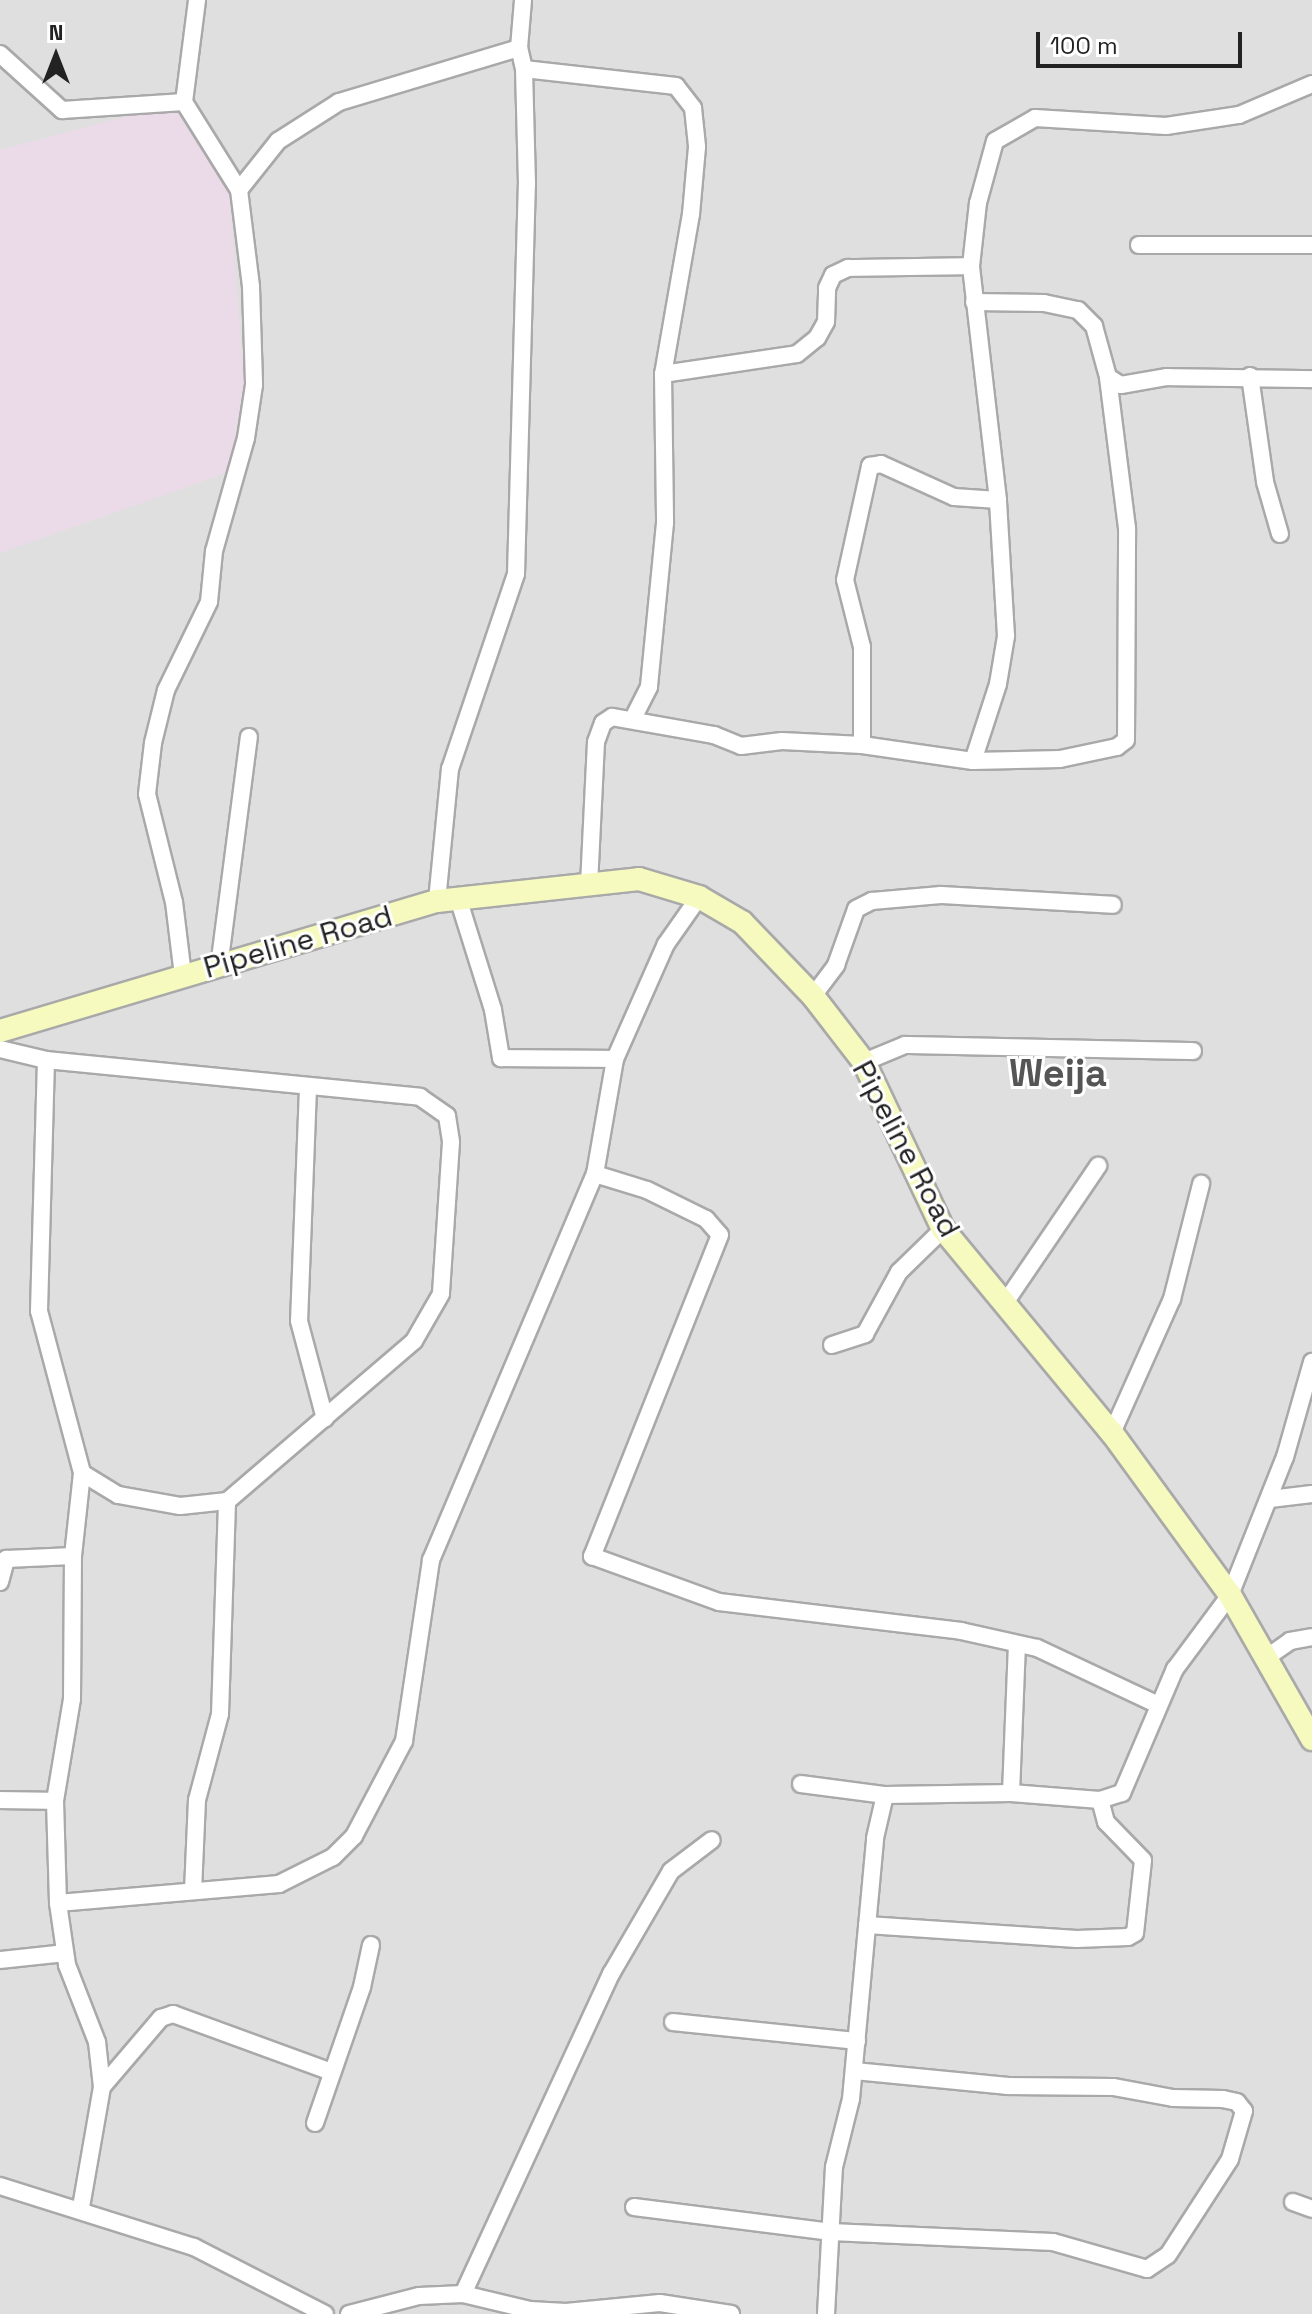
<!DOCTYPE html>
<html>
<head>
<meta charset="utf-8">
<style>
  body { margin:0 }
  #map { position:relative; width:1312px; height:2314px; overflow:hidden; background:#f2efe9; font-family:"Space Grotesk",sans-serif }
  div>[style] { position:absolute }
  .residential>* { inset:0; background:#e0dfdf }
  .industrial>* { inset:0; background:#ebdbe8 }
  .roads { filter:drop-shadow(2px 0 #a9a9a9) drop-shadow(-2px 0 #a9a9a9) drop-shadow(0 2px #a9a9a9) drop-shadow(0 -2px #a9a9a9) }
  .street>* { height:16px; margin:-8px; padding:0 8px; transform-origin:8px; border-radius:8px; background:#fff }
  .secondary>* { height:22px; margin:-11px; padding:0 11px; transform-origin:11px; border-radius:11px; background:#f7fabf }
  span { translate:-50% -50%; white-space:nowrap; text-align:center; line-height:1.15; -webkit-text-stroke:6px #fff; paint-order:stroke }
  .street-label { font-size:30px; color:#222 }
  .district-label { font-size:38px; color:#555; font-weight:700 }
  .north { position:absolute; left:16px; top:16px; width:80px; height:80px; -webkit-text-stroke:6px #fff; paint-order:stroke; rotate:0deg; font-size:22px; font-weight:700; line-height:32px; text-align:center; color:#222 }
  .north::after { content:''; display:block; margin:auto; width:28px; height:36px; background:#222; clip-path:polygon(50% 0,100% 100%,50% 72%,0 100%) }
  .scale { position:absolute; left:1036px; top:32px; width:206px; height:36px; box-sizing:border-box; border:4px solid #222; border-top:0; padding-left:10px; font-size:24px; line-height:28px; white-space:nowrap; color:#222; -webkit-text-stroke:6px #fff; paint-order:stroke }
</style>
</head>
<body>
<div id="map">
  <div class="residential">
    <div style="clip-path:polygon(0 0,1312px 0,1312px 2314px,0 2314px)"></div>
  </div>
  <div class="industrial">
    <div style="clip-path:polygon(180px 102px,229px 191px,244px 384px,229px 472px,0 553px,0 150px)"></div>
  </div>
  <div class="roads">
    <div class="street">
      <div style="left:0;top:54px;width:84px;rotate:42.1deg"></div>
      <div style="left:62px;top:110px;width:122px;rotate:-3.8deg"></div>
      <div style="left:184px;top:102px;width:104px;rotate:58deg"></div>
      <div style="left:239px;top:190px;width:98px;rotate:82.9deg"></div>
      <div style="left:251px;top:287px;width:98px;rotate:88.2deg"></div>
      <div style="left:254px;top:385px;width:54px;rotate:98.6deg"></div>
      <div style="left:246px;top:438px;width:117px;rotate:105.8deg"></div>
      <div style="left:214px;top:551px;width:51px;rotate:95.6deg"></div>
      <div style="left:209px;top:602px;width:98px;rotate:116deg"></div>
      <div style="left:166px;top:690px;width:55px;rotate:103.8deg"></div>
      <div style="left:153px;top:743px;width:51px;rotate:96.7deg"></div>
      <div style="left:147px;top:794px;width:111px;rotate:76deg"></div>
      <div style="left:174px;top:902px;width:74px;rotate:83deg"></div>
      <div style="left:524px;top:69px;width:153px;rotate:6.4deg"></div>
      <div style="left:676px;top:86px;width:28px;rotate:52deg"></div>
      <div style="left:693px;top:108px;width:39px;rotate:84deg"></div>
      <div style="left:697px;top:147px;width:67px;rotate:95.1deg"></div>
      <div style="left:691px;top:214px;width:162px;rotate:99.9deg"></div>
      <div style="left:663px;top:374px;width:149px;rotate:89.2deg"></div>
      <div style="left:665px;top:523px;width:165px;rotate:95.6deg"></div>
      <div style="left:649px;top:687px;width:36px;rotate:117deg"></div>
      <div style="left:184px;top:102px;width:103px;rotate:-82.7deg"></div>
      <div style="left:239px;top:190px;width:63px;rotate:-51.5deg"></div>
      <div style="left:278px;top:141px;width:72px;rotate:-32.6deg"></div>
      <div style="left:339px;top:102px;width:188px;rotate:-16.7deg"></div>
      <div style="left:1139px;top:245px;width:173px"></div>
      <div style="left:974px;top:302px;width:70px;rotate:0.8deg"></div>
      <div style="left:1044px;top:303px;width:35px;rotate:12deg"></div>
      <div style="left:1078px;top:310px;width:23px;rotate:45deg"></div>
      <div style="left:1094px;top:326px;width:53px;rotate:74.6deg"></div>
      <div style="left:1108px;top:377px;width:15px;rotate:32deg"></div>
      <div style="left:1121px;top:385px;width:47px;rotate:-9.9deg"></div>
      <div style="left:1167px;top:377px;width:145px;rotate:0.8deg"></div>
      <div style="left:663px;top:374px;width:135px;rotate:-8.5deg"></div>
      <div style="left:797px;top:354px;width:26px;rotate:-39deg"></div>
      <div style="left:817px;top:338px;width:18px;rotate:-61deg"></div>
      <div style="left:826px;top:322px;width:34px;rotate:-88deg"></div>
      <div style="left:827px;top:288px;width:14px;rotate:-65deg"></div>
      <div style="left:833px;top:275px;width:17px;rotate:-25deg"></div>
      <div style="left:848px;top:268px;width:123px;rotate:-0.9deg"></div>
      <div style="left:1250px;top:376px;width:107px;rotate:81.9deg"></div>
      <div style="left:1265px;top:482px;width:54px;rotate:73.9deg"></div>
      <div style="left:862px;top:745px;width:98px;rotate:-90deg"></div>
      <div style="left:862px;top:647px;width:69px;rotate:-104.2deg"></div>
      <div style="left:845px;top:580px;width:117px;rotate:-77.6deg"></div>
      <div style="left:870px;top:466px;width:11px;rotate:-10deg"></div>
      <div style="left:881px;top:464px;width:80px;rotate:24.3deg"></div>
      <div style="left:954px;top:497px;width:44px;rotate:3.9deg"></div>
      <div style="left:973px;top:761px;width:87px;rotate:-1.3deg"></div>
      <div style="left:1060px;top:759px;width:58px;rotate:-11.9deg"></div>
      <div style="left:1117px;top:747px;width:11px;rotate:-38deg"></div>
      <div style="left:1126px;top:740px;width:212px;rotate:-89.7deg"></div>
      <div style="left:1127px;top:528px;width:152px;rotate:-97.2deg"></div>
      <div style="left:589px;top:885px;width:143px;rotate:-87.2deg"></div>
      <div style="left:596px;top:742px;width:20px;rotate:-70deg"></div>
      <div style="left:603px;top:723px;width:11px;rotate:-34deg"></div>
      <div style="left:612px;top:717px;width:104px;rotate:10deg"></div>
      <div style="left:714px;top:735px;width:29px;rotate:22deg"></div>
      <div style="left:741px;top:746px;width:41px;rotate:-7deg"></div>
      <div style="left:782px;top:741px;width:80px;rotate:2.9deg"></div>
      <div style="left:862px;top:745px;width:112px;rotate:8.2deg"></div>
      <div style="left:973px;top:761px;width:81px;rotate:-72deg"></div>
      <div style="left:998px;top:684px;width:49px;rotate:-80.5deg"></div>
      <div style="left:1006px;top:636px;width:136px;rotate:-93.4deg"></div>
      <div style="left:998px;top:500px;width:236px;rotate:-96.6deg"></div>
      <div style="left:971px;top:266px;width:63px;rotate:-83.7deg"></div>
      <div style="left:978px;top:203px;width:64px;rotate:-74.7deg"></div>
      <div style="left:995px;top:141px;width:46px;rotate:-29.9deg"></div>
      <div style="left:1035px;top:118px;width:131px;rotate:3.5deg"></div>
      <div style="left:1166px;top:126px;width:74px;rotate:-8.6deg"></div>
      <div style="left:1239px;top:115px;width:79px;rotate:-23deg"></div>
      <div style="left:458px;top:898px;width:117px;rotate:72.6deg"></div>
      <div style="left:493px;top:1010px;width:49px;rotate:80.5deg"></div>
      <div style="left:501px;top:1058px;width:114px;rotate:0.5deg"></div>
      <div style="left:437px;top:901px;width:133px;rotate:-84.4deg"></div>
      <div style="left:450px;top:769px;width:206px;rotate:-71.3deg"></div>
      <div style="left:516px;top:574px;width:390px;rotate:-88.4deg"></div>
      <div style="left:527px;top:184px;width:115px;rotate:-91.5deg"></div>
      <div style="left:524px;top:69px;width:22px;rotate:-103deg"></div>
      <div style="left:519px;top:48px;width:48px;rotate:-85.2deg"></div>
      <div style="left:219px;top:967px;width:232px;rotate:-82.6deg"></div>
      <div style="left:813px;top:996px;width:39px;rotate:-53deg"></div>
      <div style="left:836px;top:965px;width:59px;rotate:-70.3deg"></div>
      <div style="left:856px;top:909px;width:18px;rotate:-27deg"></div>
      <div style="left:872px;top:901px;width:69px;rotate:-5deg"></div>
      <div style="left:941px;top:895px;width:172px;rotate:3.3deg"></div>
      <div style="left:0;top:1049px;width:47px;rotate:13.4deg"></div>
      <div style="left:46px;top:1060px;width:376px;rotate:5.6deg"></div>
      <div style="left:420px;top:1097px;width:33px;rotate:35deg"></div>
      <div style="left:447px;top:1116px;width:26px;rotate:81deg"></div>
      <div style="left:451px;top:1142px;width:152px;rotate:93.8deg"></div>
      <div style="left:441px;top:1294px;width:54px;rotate:119.9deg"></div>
      <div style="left:414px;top:1341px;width:246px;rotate:139.4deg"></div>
      <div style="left:227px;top:1501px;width:47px;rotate:173.9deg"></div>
      <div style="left:180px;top:1506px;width:63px;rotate:-169.9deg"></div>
      <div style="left:118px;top:1495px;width:42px;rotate:-148.6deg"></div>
      <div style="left:46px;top:1060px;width:251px;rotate:91.6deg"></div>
      <div style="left:39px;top:1311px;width:168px;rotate:75.1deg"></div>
      <div style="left:82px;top:1473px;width:83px;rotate:96.2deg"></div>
      <div style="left:73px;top:1556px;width:143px;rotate:90.4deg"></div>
      <div style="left:72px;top:1699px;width:103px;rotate:99.5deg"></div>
      <div style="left:55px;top:1801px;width:102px;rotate:88.3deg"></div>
      <div style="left:58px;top:1903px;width:63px;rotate:81.7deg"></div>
      <div style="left:67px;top:1965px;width:83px;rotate:68.7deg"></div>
      <div style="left:97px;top:2042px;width:45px;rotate:83.7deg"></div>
      <div style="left:102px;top:2087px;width:122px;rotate:99.9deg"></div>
      <div style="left:864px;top:1062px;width:44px;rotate:-22.5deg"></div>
      <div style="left:905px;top:1045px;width:288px;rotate:1.2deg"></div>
      <div style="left:308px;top:1088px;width:233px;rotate:92.2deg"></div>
      <div style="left:299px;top:1321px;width:101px;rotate:75.1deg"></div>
      <div style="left:595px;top:1174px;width:54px;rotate:17.1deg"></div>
      <div style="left:647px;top:1190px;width:66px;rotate:26.2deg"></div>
      <div style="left:706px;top:1219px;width:21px;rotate:49deg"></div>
      <div style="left:720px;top:1235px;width:346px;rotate:111.7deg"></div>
      <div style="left:592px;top:1556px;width:135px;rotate:19.9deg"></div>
      <div style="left:719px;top:1602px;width:244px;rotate:6.8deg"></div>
      <div style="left:961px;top:1631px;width:78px;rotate:12.6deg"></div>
      <div style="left:1037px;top:1648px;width:132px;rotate:25.2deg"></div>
      <div style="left:1005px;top:1303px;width:166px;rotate:-55.8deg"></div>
      <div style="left:832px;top:1345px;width:35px;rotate:-18deg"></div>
      <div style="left:865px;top:1334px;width:71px;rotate:-61.3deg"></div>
      <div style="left:899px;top:1272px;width:62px;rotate:-44.3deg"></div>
      <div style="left:1112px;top:1433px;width:147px;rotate:-65.9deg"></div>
      <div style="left:1172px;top:1299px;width:119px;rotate:-75.8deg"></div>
      <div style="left:1270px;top:1499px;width:42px;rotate:-6.8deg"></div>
      <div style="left:0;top:1582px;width:24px;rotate:-75deg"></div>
      <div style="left:6px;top:1559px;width:67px;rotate:-2.6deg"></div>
      <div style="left:1266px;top:1658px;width:29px;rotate:-35deg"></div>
      <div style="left:1290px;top:1641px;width:22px;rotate:-10deg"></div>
      <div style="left:801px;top:1784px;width:85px;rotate:7.5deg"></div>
      <div style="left:1011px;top:1793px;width:148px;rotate:-87.7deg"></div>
      <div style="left:0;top:1800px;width:55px;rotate:1deg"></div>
      <div style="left:193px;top:1891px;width:91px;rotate:-87.5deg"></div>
      <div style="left:197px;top:1800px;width:89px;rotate:-75deg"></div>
      <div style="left:220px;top:1714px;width:213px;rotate:-88.1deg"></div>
      <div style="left:58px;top:1903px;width:222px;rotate:-4.9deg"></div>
      <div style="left:279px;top:1884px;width:60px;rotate:-26.6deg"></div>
      <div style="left:333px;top:1857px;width:30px;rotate:-45deg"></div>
      <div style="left:354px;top:1836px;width:107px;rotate:-62.2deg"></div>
      <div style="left:404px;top:1741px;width:183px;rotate:-81.5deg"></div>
      <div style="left:431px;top:1560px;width:419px;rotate:-67deg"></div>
      <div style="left:595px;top:1174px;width:117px;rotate:-80.1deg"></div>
      <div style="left:615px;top:1059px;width:126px;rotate:-66.1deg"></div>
      <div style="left:666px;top:944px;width:57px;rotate:-54.9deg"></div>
      <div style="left:867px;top:1925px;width:210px;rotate:3.8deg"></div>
      <div style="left:1077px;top:1939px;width:51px;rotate:-2.2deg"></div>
      <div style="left:1128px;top:1937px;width:8px;rotate:-30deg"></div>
      <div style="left:1135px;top:1933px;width:73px;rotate:-83.7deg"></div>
      <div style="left:1143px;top:1860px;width:53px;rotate:-134.2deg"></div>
      <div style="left:1106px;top:1822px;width:23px;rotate:-105deg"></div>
      <div style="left:0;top:1960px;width:65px;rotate:-6.1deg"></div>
      <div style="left:673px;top:2022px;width:185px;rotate:5.9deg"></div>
      <div style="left:102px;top:2087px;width:91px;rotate:-49.5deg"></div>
      <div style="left:161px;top:2018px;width:13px;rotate:-18deg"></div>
      <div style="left:173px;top:2014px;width:166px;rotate:20.1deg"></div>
      <div style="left:315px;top:2123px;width:144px;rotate:-70.9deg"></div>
      <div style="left:362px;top:1987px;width:43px;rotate:-77.9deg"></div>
      <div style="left:0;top:2186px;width:203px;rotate:17.5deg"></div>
      <div style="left:194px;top:2247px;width:147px;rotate:27.1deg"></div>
      <div style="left:1293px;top:2202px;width:20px;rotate:20deg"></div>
      <div style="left:634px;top:2207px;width:199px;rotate:7.2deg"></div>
      <div style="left:831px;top:2232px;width:222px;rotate:2.6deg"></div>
      <div style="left:1053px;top:2242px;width:98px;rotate:16deg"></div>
      <div style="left:1147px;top:2269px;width:25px;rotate:-34deg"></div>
      <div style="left:1168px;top:2255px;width:114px;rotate:-57.1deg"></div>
      <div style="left:1230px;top:2159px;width:50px;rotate:-73.7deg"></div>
      <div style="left:1244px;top:2111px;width:11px;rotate:-128deg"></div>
      <div style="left:1237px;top:2102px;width:14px;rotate:-168deg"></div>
      <div style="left:1223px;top:2099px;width:50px;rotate:-178.9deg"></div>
      <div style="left:1173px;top:2098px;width:61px;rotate:-169.6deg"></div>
      <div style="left:1113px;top:2087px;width:105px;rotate:-179.5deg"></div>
      <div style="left:1008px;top:2086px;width:154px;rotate:-174.4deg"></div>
      <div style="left:463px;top:2294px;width:69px;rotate:13.4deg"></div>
      <div style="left:530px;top:2310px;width:36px;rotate:3deg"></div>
      <div style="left:566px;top:2312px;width:94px;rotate:-5.5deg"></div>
      <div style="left:660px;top:2303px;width:72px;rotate:8.8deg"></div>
      <div style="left:349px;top:2314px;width:72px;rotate:-14.4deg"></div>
      <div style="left:419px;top:2296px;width:44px;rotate:-2.6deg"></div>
      <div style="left:463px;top:2294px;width:353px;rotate:-65.2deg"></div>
      <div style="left:611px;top:1974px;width:119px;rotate:-59.8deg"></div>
      <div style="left:671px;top:1871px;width:51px;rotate:-37.1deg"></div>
      <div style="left:826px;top:2314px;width:147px;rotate:-86.9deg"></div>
      <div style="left:834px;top:2167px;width:70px;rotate:-76deg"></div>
      <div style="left:851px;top:2099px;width:262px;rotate:-84.7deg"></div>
      <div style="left:875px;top:1838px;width:44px;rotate:-76.9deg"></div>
      <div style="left:885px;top:1795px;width:126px;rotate:-0.9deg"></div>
      <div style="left:1011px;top:1793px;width:89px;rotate:4.5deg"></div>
      <div style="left:1100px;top:1800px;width:23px;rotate:-18deg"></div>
      <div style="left:1122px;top:1793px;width:135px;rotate:-66.9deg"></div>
      <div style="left:1175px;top:1669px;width:92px;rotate:-53.4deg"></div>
      <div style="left:1230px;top:1595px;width:149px;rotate:-68.3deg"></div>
      <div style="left:1285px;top:1457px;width:99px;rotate:-74.1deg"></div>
    </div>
    <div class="secondary">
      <div style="left:0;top:1031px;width:456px;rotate:-16.6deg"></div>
      <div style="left:437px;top:901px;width:203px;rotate:-6.2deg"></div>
      <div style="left:639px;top:879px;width:63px;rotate:16.7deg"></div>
      <div style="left:699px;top:897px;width:50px;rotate:30.2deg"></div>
      <div style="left:742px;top:922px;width:103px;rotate:46.2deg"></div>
      <div style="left:813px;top:996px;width:83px;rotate:52.3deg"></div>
      <div style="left:864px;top:1062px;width:185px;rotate:64.7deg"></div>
      <div style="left:943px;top:1229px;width:265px;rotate:50.4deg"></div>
      <div style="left:1112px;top:1433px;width:200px;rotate:53.9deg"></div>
      <div style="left:1230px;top:1595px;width:166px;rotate:60.3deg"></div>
    </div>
  </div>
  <div class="street-label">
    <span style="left:298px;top:942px;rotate:-16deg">Pipeline Road</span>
    <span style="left:906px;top:1149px;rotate:62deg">Pipeline Road</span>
  </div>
  <div class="district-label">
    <span style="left:1058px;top:1074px">Weija</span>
  </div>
  <div class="north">N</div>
  <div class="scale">100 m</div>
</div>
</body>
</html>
